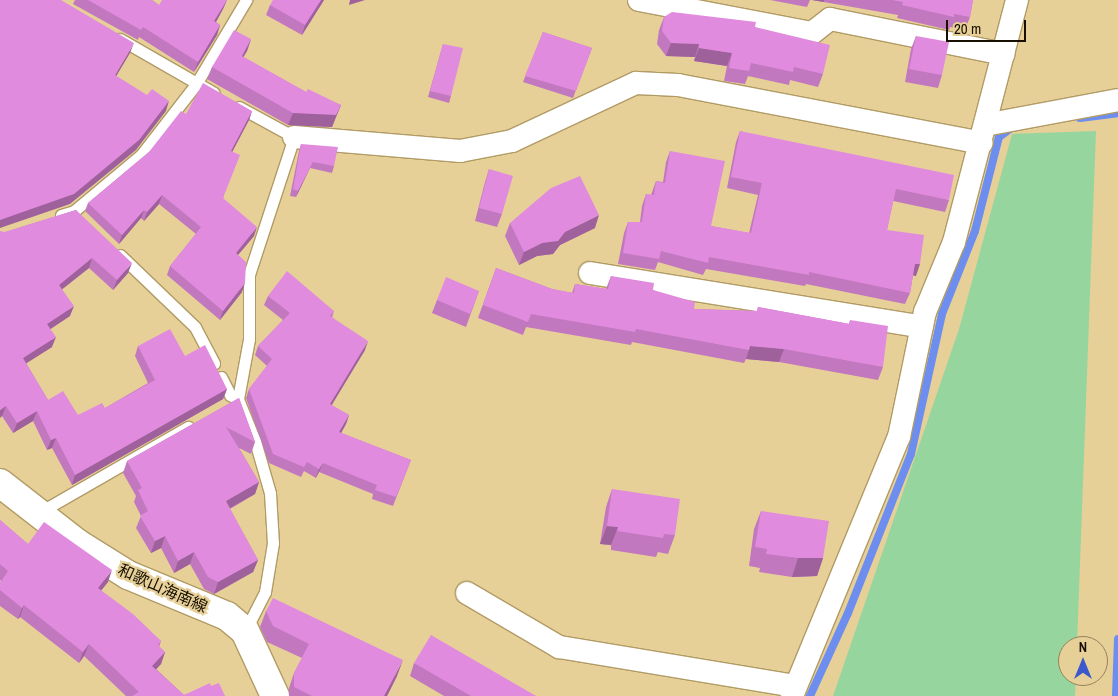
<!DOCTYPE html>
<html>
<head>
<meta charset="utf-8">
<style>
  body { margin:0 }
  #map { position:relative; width:1118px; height:696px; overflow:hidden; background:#e7d098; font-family:"Archivo Narrow","Noto Sans JP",sans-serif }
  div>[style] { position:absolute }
  .green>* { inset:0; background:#97d59f }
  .stream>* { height:8px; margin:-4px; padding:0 4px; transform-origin:4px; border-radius:4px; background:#6d8eee }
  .roads { filter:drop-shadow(1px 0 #b19b65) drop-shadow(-1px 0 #b19b65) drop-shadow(0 1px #b19b65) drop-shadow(0 -1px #b19b65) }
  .service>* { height:11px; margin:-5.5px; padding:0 5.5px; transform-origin:5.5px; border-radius:5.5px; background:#fff }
  .minor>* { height:22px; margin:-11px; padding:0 11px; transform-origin:11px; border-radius:11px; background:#fff }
  .secondary>* { height:28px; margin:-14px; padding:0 14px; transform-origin:14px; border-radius:14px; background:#fff }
  .wall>* { inset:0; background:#c278bf }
  .shaded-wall>* { inset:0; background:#9e619b }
  .building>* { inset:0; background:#e18bde }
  span { translate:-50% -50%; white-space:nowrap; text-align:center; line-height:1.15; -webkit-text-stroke:4.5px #e7d098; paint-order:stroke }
  .street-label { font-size:16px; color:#170f00 }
  .north { position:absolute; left:1058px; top:636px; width:50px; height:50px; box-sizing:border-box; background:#e7d098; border:1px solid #94835b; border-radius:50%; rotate:0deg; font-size:14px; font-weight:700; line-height:20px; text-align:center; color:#170f00 }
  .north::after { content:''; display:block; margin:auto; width:18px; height:22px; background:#3c59cb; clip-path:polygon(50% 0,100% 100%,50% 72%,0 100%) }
  .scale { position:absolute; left:946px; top:20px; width:80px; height:22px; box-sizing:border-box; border:2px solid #170f00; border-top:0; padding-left:6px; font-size:15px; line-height:18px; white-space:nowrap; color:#170f00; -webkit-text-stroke:4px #e7d098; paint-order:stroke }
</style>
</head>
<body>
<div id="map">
  <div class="green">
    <div style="clip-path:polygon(1096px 131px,1077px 646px,1068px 646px,1068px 676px,1076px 676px,1075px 696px,833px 696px,959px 329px,1012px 134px)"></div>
  </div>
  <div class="stream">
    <div style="left:1080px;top:118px;width:38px;rotate:-7deg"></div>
    <div style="left:810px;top:696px;width:91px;rotate:-65.4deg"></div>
    <div style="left:848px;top:613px;width:171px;rotate:-68.4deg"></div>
    <div style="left:911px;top:454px;width:143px;rotate:-77.5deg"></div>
    <div style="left:942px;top:314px;width:89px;rotate:-68.3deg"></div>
    <div style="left:975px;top:231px;width:97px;rotate:-75.7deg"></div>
    <div style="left:999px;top:137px;width:14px;rotate:-36deg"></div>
    <div style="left:1116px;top:696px;width:57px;rotate:-88deg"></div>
  </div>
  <div class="roads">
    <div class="service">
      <div style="left:120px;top:39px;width:108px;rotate:29.9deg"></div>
      <div style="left:239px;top:107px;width:63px;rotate:28.6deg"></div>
      <div style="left:294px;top:137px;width:145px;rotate:108.1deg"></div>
      <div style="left:249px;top:275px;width:64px;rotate:90deg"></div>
      <div style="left:249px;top:339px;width:61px;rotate:100.4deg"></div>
      <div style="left:238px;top:399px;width:45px;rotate:68deg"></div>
      <div style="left:255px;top:441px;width:54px;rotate:73.9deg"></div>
      <div style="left:270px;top:493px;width:50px;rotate:86.6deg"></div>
      <div style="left:273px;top:543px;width:50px;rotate:99.3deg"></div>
      <div style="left:265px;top:592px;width:44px;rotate:117.1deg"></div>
      <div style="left:61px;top:215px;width:14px;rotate:-17deg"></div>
      <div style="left:74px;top:211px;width:87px;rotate:-39.9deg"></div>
      <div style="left:141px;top:155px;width:90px;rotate:-52.2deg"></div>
      <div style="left:196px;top:84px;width:98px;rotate:-59.2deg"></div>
      <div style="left:120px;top:255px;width:104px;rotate:43.8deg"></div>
      <div style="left:195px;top:327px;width:41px;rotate:62.2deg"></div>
      <div style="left:221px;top:377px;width:20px;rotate:63deg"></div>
      <div style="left:230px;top:395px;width:9px;rotate:27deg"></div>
      <div style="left:40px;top:512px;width:171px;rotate:-29.9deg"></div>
    </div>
    <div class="minor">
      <div style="left:639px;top:0;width:176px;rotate:10.8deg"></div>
      <div style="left:812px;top:33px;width:23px;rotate:-38deg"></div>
      <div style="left:830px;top:19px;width:177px;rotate:11.4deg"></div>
      <div style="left:985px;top:125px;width:135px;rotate:-10.6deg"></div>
      <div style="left:294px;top:137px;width:167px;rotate:4.8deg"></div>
      <div style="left:460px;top:151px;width:53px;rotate:-10.9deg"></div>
      <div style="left:512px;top:141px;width:137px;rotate:-25.1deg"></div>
      <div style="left:636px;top:83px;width:42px;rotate:2.7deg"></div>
      <div style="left:678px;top:85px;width:309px;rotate:10.8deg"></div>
      <div style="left:590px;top:273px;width:336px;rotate:9.2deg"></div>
      <div style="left:467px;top:593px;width:107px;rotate:30.4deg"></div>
      <div style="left:559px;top:647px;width:238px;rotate:9.4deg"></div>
      <div style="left:792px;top:696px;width:280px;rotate:-67.6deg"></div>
      <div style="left:899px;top:437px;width:128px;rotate:-78.3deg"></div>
      <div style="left:925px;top:312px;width:76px;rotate:-67.5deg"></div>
      <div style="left:954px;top:242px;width:250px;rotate:-75.4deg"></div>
    </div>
    <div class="secondary">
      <div style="left:0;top:483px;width:98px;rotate:37.9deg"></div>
      <div style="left:77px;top:543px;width:60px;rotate:32.1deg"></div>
      <div style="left:128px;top:575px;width:107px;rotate:22.5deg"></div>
      <div style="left:227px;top:616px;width:23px;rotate:40deg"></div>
      <div style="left:245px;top:631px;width:72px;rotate:65.2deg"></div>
    </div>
  </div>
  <div class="wall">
    <div style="clip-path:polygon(75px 0,152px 0,159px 5px,227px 0,223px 9px,216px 22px,220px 25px,217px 35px,194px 72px,139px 37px,138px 40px,73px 4px)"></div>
    <div style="clip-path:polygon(324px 0,302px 35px,266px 15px,270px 5px)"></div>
    <div style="clip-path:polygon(770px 0,810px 0,807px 7px)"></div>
    <div style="clip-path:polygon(812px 0,973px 0,970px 17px,965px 30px,950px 27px,949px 30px,897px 18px,898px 15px)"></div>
    <div style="clip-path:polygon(664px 17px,755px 27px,823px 74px,818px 87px,790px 80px,789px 85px,748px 76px,745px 84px,724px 81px,727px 66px,694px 61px,695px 57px,666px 56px,657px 44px,659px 30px)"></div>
    <div style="clip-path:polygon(543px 32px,592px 48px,573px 98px,523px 82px)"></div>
    <div style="clip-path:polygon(916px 36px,942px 75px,938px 88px,905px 82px,911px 49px)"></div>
    <div style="clip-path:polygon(251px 39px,247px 51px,243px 57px,306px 92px,341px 105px,336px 117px,332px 127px,288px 125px,207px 79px,212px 67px)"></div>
    <div style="clip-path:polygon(443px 44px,451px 96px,449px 103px,428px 97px)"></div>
    <div style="clip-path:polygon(252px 111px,249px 120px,232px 152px,223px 199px,254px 236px,238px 255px,242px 292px,220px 320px,167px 275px,170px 266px,196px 234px,159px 204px,144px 221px,141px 218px,119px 244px,85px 211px,88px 203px,149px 152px,186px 114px)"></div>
    <div style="clip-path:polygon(740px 131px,949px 200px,945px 212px,893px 201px,887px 230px,916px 276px,913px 275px,910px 293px,905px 304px,806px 284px,805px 286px,706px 269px,703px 275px,658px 262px,655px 270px,618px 264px,624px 233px,628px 222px,640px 222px,642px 206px,646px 194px,651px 195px,656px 181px,663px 182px,666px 162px,670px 151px,711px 226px,749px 233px,758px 195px,727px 188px,736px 142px)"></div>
    <div style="clip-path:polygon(301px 144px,334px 166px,332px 173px,310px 168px,296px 197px,290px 196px,299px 151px)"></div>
    <div style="clip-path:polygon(489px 169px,502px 214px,497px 227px,475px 221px,485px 182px)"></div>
    <div style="clip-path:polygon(76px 210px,128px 273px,113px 290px,89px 268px,62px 289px,70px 316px,50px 329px,52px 347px,26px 363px,48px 400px,78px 415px,105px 408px,148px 383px,135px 356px,138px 346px,185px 356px,227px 389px,223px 399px,72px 485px,52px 448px,47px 450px,33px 421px,13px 433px,2px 416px,5px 232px)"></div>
    <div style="clip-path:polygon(510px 223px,595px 228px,560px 245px,553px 254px,537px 256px,519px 265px,505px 236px)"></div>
    <div style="clip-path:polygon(496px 268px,552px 289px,572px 293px,575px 284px,606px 289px,611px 276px,653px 290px,694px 309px,757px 311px,758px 307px,849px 324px,850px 320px,883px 367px,878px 380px,779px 362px,746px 359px,744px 363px,632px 342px,631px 345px,526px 327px,523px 335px,478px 318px)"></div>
    <div style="clip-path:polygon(479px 291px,466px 327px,432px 313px,437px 300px)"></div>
    <div style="clip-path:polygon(268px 296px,334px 311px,332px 317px,365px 350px,331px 405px,349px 415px,346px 424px,341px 433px,411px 460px,393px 506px,372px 499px,373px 494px,319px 472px,316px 478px,304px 471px,301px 477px,269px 463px,246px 398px,249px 389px,267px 366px,255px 355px,258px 346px,283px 320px,264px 305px)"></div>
    <div style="clip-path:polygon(239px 398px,255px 442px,251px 454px,239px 448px,259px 482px,255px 494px,230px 509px,258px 560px,253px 572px,214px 594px,204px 589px,190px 564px,174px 573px,161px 548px,151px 553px,136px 528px,141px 516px,134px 502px,136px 496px,123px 473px,127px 461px)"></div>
    <div style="clip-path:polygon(612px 489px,675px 535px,668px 554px,658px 552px,656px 557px,611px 550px,611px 545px,600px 544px,606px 507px)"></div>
    <div style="clip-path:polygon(761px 511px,823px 558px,817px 576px,792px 577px,759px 572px,760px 568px,749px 566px,754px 529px)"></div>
    <div style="clip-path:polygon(0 520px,28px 544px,108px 582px,101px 591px,161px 641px,159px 647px,165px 652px,161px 664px,156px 669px,184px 695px,211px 686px,225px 696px,126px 696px,84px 656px,79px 663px,20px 617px,18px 619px,0 606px,0 583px,1px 581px,0 580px)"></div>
    <div style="clip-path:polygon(266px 611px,397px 676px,387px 696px,289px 696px,289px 688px,294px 673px,302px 658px,267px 642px,260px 627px)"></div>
    <div style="clip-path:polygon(414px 663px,536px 696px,444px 696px,410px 676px)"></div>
  </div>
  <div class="shaded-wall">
    <div style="clip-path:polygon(227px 0,223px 9px,211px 31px,214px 21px)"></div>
    <div style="clip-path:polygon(321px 0,324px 0,302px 35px,305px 25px)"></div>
    <div style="clip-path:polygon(350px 0,365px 0,349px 5px)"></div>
    <div style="clip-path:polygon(812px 0,824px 0,824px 2px)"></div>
    <div style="clip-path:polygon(220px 25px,217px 35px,194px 72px,198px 62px)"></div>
    <div style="clip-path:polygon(251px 39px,247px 51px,237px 68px,242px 56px)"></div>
    <div style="clip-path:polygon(134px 43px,130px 53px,111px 85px,115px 75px)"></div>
    <div style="clip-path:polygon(671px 43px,699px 44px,695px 57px,666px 56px)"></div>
    <div style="clip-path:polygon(699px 48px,732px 53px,727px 66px,694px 61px)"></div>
    <div style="clip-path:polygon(169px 101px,166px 111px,136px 150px,70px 204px,0 228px,0 220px)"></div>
    <div style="clip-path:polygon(341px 105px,336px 117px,332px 127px,288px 125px,293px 113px)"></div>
    <div style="clip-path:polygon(252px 111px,249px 120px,228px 160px,231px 151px)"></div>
    <div style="clip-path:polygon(313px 162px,310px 168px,296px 197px,298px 191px)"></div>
    <div style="clip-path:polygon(162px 195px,159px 204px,144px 221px,147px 212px)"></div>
    <div style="clip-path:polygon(144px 210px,141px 218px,119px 244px,122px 235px)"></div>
    <div style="clip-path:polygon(599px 215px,595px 228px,560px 245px,553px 254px,537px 256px,519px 265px,524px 252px)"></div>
    <div style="clip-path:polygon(257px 227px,254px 236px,232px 262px,236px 253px)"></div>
    <div style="clip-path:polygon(92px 258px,89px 268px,55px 295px,59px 285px)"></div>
    <div style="clip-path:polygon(132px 263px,128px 273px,113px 290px,117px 280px)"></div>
    <div style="clip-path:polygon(915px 264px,920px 264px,916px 276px,911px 275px)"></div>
    <div style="clip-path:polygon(245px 283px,242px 292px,220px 320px,223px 311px)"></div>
    <div style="clip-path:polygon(74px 306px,70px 316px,43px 334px,47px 324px)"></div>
    <div style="clip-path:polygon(56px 337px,52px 347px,19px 368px,23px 358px)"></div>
    <div style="clip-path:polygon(368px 341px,365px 350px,327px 413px,330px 404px)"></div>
    <div style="clip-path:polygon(750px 346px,784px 349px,779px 362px,746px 359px)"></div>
    <div style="clip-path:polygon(227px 389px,223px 399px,72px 485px,75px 475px)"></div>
    <div style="clip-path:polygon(6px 406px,2px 416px,0 418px,0 410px)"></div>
    <div style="clip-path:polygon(37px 411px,33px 421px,13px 433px,17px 423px)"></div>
    <div style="clip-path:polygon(349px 415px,346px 424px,336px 442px,339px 432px)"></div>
    <div style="clip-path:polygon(56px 438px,52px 448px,47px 450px,51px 440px)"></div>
    <div style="clip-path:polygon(323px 463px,319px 472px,316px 478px,319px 469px)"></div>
    <div style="clip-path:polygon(259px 482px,255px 494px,221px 513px,226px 501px)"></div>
    <div style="clip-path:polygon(607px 526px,618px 527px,611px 545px,600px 544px)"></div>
    <div style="clip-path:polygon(165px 536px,161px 548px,151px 553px,155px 541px)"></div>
    <div style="clip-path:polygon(194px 552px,190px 564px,174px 573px,178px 561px)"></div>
    <div style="clip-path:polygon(798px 558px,823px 558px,817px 576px,792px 577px)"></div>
    <div style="clip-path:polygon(258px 560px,253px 572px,214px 594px,218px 582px)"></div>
    <div style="clip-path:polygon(112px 570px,108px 582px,93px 600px,98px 588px)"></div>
    <div style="clip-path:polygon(24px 605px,20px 617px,18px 619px,22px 608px)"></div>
    <div style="clip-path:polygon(89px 644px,84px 656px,79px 663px,83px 652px)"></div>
    <div style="clip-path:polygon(165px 652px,161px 664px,148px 678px,152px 666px)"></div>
    <div style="clip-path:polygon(403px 660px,397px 676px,387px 696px,384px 696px)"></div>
  </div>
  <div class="building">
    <div style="clip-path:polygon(0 0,61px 0,134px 43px,115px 75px,147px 95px,152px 89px,169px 101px,139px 140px,74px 194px,0 220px)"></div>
    <div style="clip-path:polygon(88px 0,152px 0,159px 5px,162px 0,227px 0,214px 21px,220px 25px,198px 62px,143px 27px,141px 30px)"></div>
    <div style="clip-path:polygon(273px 0,321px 0,305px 25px,270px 5px)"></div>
    <div style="clip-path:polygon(892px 0,973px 0,970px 17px,954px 14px,954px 17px,902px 5px,903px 2px)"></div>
    <div style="clip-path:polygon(672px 12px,756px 22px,755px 27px,830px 45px,823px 74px,794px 67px,793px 72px,751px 63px,749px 71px,729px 68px,732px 53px,699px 48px,699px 44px,671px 43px,662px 31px,664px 17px)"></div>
    <div style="clip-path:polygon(234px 30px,251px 39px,242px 56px,306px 92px,308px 89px,341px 105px,336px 115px,293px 113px,212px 67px)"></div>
    <div style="clip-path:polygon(543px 32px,592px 48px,576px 91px,525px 76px)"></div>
    <div style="clip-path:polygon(916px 36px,949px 42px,942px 75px,909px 69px)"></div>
    <div style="clip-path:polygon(443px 44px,463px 48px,451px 96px,430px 91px)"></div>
    <div style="clip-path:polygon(203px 83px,252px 111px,231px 151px,240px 155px,223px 198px,257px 227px,236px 253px,246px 262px,245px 283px,223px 311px,170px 266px,201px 227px,162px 195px,147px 212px,144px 210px,122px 235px,88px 203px,149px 152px,181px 111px,186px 114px)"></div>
    <div style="clip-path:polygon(740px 131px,954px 175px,949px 200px,896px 189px,887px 230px,924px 235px,920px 264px,915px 264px,910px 293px,809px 272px,809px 275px,709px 257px,708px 263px,661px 251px,659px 259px,623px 253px,628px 222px,642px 222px,646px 194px,654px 195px,656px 181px,665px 183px,670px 151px,725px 161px,711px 226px,751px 233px,762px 183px,731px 177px)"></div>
    <div style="clip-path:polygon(301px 144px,338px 147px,334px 166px,313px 162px,298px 191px,293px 189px)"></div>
    <div style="clip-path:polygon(489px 169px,513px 176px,502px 214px,479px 208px)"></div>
    <div style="clip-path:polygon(580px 176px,599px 215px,565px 232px,558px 241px,542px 243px,524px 252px,510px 223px,551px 188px)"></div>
    <div style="clip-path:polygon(76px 210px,132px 263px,117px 280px,92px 258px,59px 285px,74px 306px,47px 324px,56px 337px,23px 358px,48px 400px,63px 391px,78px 415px,102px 403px,105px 408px,155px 380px,138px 346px,170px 329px,185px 356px,205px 345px,227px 389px,75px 475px,56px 438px,51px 440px,37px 411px,17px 423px,6px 406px,0 410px,0 231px,5px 232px)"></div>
    <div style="clip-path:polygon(496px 268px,552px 289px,574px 293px,575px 284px,608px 289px,611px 276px,654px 283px,653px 290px,695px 302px,694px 309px,757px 311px,758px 307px,850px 324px,850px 320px,888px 326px,883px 367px,784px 349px,750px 346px,749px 350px,636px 329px,635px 332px,531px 314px,528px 322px,483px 305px)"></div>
    <div style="clip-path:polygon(287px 271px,334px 311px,330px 316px,368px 341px,330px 404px,349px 415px,339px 432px,411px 460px,396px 497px,375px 490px,377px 485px,323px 463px,319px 469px,307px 462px,304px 467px,273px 454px,249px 389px,272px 359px,258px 346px,290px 313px,268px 296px)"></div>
    <div style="clip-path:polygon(446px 277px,479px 291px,470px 314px,437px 300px)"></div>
    <div style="clip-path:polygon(239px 398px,255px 442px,226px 427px,259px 482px,226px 501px,258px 560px,218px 582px,208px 577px,194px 552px,178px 561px,165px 536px,155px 541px,140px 516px,148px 511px,138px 490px,142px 488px,127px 461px)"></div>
    <div style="clip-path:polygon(612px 489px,680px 499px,675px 535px,664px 534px,663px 538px,617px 531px,618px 527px,607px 526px)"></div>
    <div style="clip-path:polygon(761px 511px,829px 521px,823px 558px,798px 558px,766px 554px,767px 549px,755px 547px)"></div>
    <div style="clip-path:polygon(0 520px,28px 544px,44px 522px,102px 563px,112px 570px,98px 588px,133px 614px,161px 641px,158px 645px,165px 652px,152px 666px,184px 695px,210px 683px,211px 686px,219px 683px,225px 696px,132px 696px,139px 692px,89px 644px,83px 652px,24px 605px,22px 608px,0 590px,0 583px,8px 571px,0 564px)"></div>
    <div style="clip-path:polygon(273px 598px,403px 660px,384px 696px,312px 696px,294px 687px,294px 673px,309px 644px,273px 626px,266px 611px)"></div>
    <div style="clip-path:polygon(431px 635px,536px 696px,471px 696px,414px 663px)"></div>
  </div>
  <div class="street-label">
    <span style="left:163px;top:588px;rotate:24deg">和歌山海南線</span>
  </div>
  <div class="north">N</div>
  <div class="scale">20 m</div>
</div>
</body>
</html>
